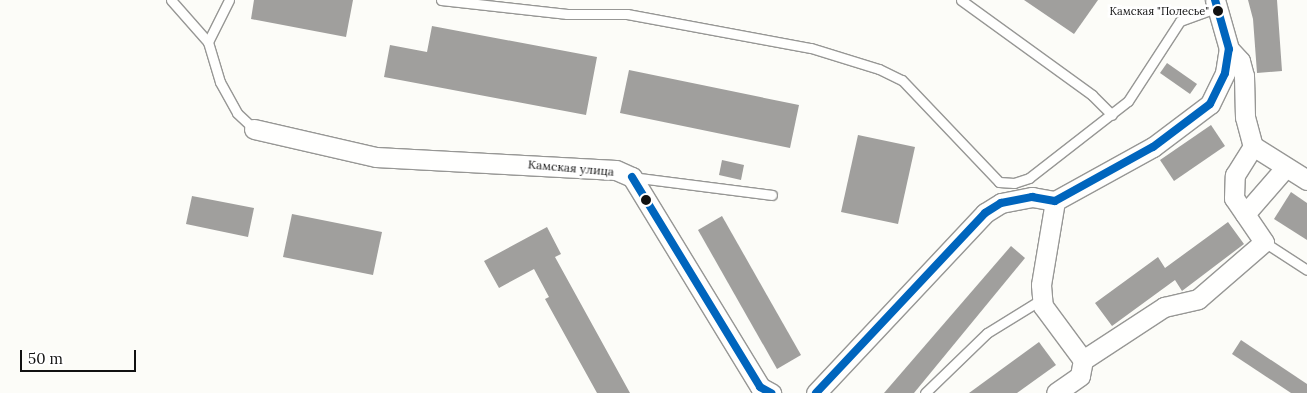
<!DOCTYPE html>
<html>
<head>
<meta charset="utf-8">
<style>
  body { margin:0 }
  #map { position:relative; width:1307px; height:393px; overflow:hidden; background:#fcfcf8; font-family:Lora,serif }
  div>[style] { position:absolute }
  .building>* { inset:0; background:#a09f9d }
  .roads { filter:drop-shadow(1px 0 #979795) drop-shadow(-1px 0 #979795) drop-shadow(0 1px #979795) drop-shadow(0 -1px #979795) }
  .service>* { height:9px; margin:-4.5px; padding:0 4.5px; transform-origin:4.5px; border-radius:4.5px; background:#fffffe }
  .minor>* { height:19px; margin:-9.5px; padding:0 9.5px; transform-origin:9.5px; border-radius:9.5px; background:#fffffe }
  .bus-1>* { height:8px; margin:-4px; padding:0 4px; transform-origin:4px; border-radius:4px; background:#0065bd }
  .dots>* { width:14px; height:14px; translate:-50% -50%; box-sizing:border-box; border:2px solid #fff; border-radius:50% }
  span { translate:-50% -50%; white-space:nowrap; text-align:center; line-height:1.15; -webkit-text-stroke:5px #fff; paint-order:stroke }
  .bus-label { font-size:11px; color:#111 }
  .right { translate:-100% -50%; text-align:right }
  .street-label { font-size:12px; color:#111 }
  .scale { position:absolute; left:20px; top:350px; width:116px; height:22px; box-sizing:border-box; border:2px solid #111; border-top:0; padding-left:6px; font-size:15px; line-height:18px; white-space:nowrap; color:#111; -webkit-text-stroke:4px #fff; paint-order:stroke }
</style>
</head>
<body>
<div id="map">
  <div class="building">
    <div style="clip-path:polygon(254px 0,353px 0,346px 37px,251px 19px)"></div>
    <div style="clip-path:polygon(1024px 0,1098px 0,1074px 34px)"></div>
    <div style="clip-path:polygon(1248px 0,1277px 0,1282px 71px,1257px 73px,1253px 19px)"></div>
    <div style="clip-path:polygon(432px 26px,597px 57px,586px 115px,384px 77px,390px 45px,427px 52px)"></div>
    <div style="clip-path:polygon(1167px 63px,1197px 84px,1190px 94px,1160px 73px)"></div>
    <div style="clip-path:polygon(629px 70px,799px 105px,790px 148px,620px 113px)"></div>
    <div style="clip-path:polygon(1211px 125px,1225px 146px,1174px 181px,1160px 160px)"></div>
    <div style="clip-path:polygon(858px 135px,915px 147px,898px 224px,841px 212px)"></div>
    <div style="clip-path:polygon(722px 160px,744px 165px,741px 180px,719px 175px)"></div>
    <div style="clip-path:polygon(1291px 192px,1307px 203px,1307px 240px,1274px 219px)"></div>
    <div style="clip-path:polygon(192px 196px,254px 208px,248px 237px,186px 224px)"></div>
    <div style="clip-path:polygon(292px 214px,382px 232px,373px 275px,283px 257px)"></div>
    <div style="clip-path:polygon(722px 216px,801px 355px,777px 369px,698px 230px)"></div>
    <div style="clip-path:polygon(1228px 222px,1244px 244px,1182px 291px,1175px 280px,1112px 326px,1095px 303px,1158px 257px,1165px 268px)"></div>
    <div style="clip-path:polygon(547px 227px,561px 254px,555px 257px,630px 393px,597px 393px,545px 299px,549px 297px,534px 269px,499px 288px,484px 261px)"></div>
    <div style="clip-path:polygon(1011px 246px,1025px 258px,914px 393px,884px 393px)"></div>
    <div style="clip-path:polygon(1241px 340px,1307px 384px,1307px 393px,1291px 393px,1232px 354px)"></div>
    <div style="clip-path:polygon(1039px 342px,1056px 365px,1017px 393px,969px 393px)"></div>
  </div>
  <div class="roads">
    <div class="service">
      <div style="left:171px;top:0;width:56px;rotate:48.6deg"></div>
      <div style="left:229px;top:0;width:47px;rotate:116.6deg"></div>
      <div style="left:208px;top:42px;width:42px;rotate:73.3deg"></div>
      <div style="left:220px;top:82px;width:35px;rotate:61deg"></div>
      <div style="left:237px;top:113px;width:23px;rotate:43deg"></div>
      <div style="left:441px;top:0;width:127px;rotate:6.3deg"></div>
      <div style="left:567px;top:14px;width:60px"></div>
      <div style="left:627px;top:14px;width:187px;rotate:10.5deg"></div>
      <div style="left:811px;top:48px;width:71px;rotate:17.2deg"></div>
      <div style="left:879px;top:69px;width:25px;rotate:26deg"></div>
      <div style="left:902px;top:80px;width:141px;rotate:46.4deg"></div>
      <div style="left:999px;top:182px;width:15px;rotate:4deg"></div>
      <div style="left:1014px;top:183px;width:16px;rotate:-18deg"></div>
      <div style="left:1029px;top:178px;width:125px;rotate:-37.9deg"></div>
      <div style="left:1128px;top:101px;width:95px;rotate:-57deg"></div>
      <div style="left:1180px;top:21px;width:38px;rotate:-20deg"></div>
      <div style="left:961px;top:0;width:162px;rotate:35.9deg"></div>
      <div style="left:1092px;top:95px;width:28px;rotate:45deg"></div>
      <div style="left:632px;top:177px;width:141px;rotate:7.3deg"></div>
      <div style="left:1264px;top:242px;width:51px;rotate:33.1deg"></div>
      <div style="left:925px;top:393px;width:86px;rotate:-44.1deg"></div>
      <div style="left:987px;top:333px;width:65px;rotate:-31.7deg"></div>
    </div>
    <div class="minor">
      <div style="left:1229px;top:49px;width:16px;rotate:47deg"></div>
      <div style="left:1240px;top:61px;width:16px;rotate:75deg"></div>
      <div style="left:1244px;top:76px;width:41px;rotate:88.6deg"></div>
      <div style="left:1245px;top:117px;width:30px;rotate:75deg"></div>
      <div style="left:1253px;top:146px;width:64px;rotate:32.2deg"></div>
      <div style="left:254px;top:129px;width:125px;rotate:12.9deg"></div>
      <div style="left:376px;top:157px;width:240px;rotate:3.1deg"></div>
      <div style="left:616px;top:170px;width:17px;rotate:24deg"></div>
      <div style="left:632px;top:177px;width:246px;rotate:58.6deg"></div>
      <div style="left:760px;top:387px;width:13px;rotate:29deg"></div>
      <div style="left:1055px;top:201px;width:85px;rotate:99.5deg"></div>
      <div style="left:1041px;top:285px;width:21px;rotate:85deg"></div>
      <div style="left:1043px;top:306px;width:67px;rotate:53.5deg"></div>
      <div style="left:1083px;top:360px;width:16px;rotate:101deg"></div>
      <div style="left:1080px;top:376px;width:29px;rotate:145deg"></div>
      <div style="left:1245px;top:214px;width:61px;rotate:-49deg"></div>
      <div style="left:1083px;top:360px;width:97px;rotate:-33.2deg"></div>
      <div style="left:1164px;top:307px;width:35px;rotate:-13deg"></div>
      <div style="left:1198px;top:299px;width:87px;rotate:-40.8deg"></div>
      <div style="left:1264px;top:242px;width:53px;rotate:-124.3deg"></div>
      <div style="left:1234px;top:198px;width:23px;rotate:-88deg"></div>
      <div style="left:1235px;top:175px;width:34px;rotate:-58deg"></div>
      <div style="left:816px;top:393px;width:247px;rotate:-46.8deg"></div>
      <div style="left:985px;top:213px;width:19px;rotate:-32deg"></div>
      <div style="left:1001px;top:203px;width:32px;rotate:-11deg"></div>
      <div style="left:1032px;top:197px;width:23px;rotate:10deg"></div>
      <div style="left:1055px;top:201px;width:112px;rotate:-28.9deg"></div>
      <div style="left:1153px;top:147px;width:71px;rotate:-37deg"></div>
      <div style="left:1210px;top:104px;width:34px;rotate:-64deg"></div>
      <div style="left:1225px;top:73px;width:24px;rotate:-81deg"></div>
      <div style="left:1229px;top:49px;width:51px;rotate:-105.9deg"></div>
    </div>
  </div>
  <div class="bus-1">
    <div style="left:632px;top:177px;width:246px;rotate:58.6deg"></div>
    <div style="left:760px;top:387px;width:13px;rotate:29deg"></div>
    <div style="left:816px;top:393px;width:247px;rotate:-46.8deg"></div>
    <div style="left:985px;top:213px;width:19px;rotate:-32deg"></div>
    <div style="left:1001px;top:203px;width:32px;rotate:-11deg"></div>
    <div style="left:1032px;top:197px;width:23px;rotate:10deg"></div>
    <div style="left:1055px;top:201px;width:112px;rotate:-28.9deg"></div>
    <div style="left:1153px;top:147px;width:71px;rotate:-37deg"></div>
    <div style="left:1210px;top:104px;width:34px;rotate:-64deg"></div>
    <div style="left:1225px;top:73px;width:24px;rotate:-81deg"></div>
    <div style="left:1229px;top:49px;width:51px;rotate:-105.9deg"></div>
  </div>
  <div class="dots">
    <div style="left:1218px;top:11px;background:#111"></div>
    <div style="left:646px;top:200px;background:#111"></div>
  </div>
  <div class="bus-label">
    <span class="right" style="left:1209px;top:11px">Камская "Полесье"</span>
  </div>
  <div class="street-label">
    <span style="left:571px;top:168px;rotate:5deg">Камская улица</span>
  </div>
  <div class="scale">50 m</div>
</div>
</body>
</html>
